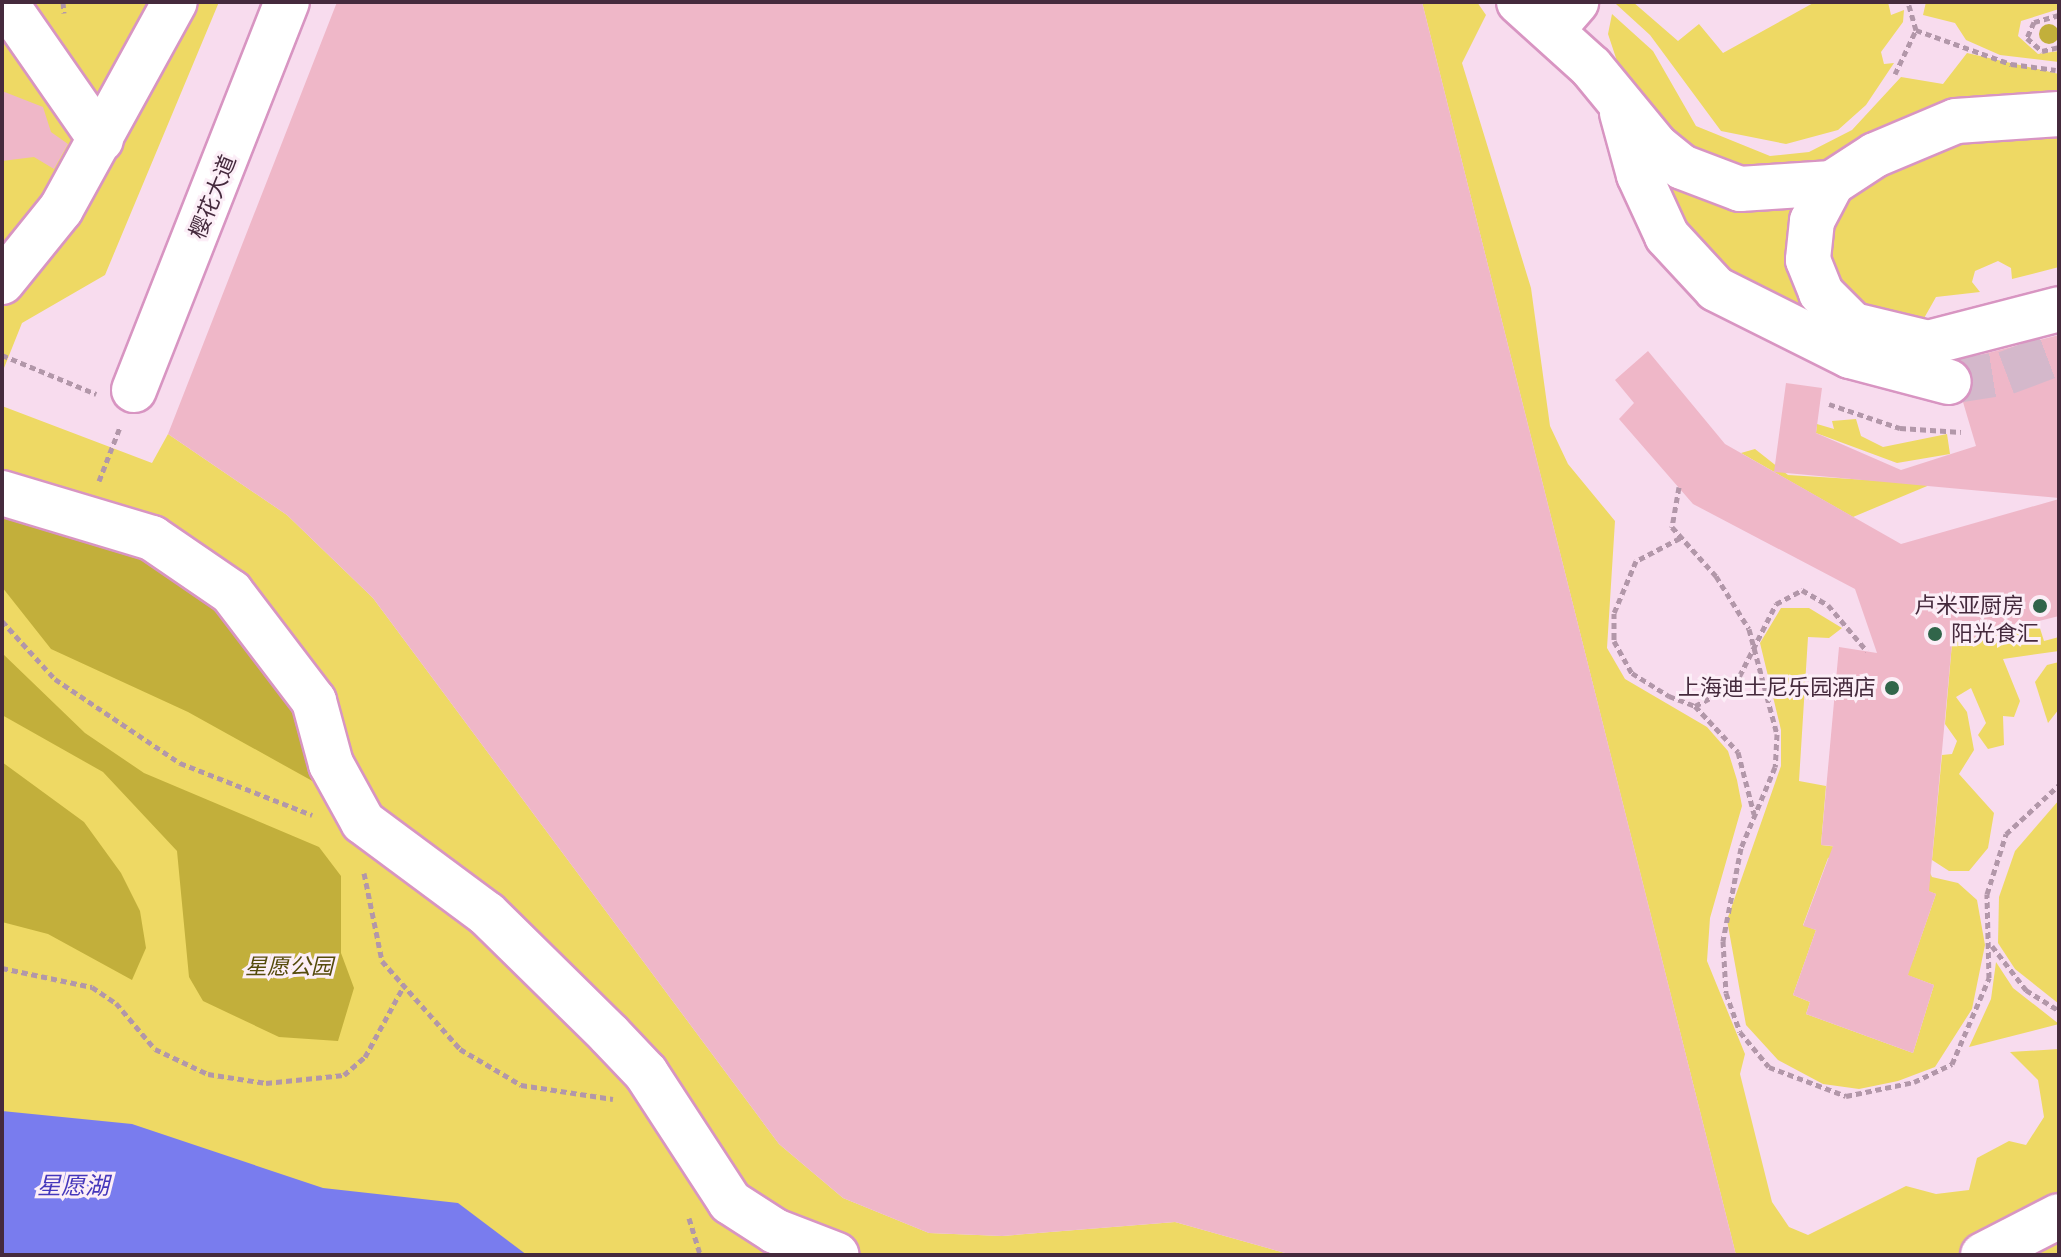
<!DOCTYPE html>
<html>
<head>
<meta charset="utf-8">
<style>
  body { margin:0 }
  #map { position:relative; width:2061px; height:1257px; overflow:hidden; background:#f8dcee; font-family:Lora,"Noto Sans SC",serif }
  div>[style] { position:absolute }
  .green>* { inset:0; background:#eed964 }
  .forest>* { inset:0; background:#c2af3b }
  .round { border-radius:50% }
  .water>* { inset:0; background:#797cee }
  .building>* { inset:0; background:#efb7c8 }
  .minor-tunnel>* { height:44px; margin-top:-22px; transform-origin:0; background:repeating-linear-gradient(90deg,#d4b8cb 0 44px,transparent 0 66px) }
  .path>* { height:5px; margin-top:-2.5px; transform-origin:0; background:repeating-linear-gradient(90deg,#b297a9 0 6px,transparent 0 10px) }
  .roads { filter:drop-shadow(2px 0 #d895c2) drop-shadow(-2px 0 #d895c2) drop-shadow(0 2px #d895c2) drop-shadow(0 -2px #d895c2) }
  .minor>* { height:44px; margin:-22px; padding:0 22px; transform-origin:22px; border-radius:22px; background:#fff }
  .dots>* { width:22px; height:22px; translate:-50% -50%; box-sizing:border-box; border:4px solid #fceef7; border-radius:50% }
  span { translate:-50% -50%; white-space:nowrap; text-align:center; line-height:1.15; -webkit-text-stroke:6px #fceef7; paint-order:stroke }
  .street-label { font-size:22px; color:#452a3d }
  .poi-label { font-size:22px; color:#452a3d }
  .right { translate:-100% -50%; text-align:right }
  .left { translate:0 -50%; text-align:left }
  .park-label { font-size:22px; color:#554b0c; font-style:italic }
  .water-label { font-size:24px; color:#4537bb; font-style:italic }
  .frame { position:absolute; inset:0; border:4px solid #452a3d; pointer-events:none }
</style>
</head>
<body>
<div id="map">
  <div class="green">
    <div style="clip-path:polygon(2px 2px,219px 2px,105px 275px,22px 323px,2px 373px)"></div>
    <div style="clip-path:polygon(1422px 2px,1477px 2px,1486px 15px,1462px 63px,1531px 288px,1550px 426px,1568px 464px,1615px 521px,1607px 648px,1625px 679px,1707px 727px,1728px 751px,1737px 780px,1742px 806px,1710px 918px,1707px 961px,1745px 1054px,1740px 1074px,1772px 1202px,1789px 1227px,1808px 1235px,1906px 1186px,1936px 1194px,1969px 1190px,1977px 1158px,2009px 1141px,2026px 1145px,2044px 1117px,2038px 1080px,2010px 1052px,2059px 1049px,2059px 1255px,1736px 1255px)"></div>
    <div style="clip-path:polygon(1633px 2px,1678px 41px,1699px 24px,1723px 53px,1815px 2px,1888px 2px,1891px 15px,1904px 10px,1903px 22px,1881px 52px,1884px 64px,1894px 63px,1866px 105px,1838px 130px,1786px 144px,1721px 131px,1650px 35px,1616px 4px)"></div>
    <div style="clip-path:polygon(1926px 2px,2059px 2px,2059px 9px,2021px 21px,2018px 36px,2038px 54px,2059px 51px,2059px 62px,2000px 55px,1966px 40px,1955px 23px,1923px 15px)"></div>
    <div style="clip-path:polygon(1612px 14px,1653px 51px,1696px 126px,1770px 156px,1809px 152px,1852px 130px,1901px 77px,1943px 84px,1967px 53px,2059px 74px,2059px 100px,1819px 173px,1721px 171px,1665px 131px,1620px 70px,1608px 34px)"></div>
    <div style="clip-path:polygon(2059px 127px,2059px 267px,2012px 279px,2011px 268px,1998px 261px,1975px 271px,1972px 282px,1980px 292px,1936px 297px,1923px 320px,1857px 308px,1826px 265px,1835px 202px,1924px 142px)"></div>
    <div style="clip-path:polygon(1655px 162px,1803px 204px,1818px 315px,1743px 287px,1688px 241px)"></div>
    <div style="clip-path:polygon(2px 406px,152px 463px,168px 434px,287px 515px,373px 598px,779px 1144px,843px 1198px,929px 1233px,1002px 1236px,1175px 1222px,1292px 1255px,2px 1255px)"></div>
    <div style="clip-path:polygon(1856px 419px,1861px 436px,1883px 447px,1947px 434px,1950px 454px,1897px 463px,1816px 433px,1817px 424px,1834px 429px,1832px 421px)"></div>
    <div style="clip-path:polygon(1755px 449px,1788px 475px,1932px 484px,1853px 517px,1741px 453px)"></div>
    <div style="clip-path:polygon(1781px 608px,1809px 608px,1842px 628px,1829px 638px,1808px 637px,1799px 781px,1826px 786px,1821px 845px,1864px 850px,1828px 858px,1803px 925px,1816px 930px,1793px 995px,1810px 1002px,1806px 1014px,1913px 1053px,1934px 985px,1896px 971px,1913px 960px,1936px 894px,1889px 877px,1923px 858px,1932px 877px,1958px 883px,1977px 900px,1985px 945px,1972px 1009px,1935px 1067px,1898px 1081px,1859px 1089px,1823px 1084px,1778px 1060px,1746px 1025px,1727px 920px,1781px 766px,1781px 730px,1760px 643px)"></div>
    <div style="clip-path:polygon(2038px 622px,2044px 641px,2059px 637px,2059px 651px,2003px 659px,2020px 701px,2014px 717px,2003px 716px,2004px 745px,1988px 749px,1978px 735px,1986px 723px,1971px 688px,1956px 697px,1967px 712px,1974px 750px,1959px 774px,1994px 813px,1988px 848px,1969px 871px,1949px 871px,1932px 860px,1942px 755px,1952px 754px,1957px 741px,1945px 724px,1952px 643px)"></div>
    <div style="clip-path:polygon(2059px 662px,2059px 709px,2048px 723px,2035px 682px,2047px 665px)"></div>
    <div style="clip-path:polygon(2059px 800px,2059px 1004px,2015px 969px,1998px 943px,1999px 897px,2015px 851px)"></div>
    <div style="clip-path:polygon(1996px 962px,2013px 988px,2059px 1024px,1969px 1047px,1991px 999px)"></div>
  </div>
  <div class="forest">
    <div class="round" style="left:2039px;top:24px;width:20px;height:20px"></div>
    <div style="clip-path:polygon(2px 518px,57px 524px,177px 572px,225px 611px,288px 683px,316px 783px,188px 712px,51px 649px,2px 587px)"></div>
    <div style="clip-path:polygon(2px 653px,85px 733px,144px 773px,319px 847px,341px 876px,341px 953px,354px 988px,338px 1041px,279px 1037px,203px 1001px,189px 977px,177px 851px,103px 772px,2px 715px)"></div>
    <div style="clip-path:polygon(2px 762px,84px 822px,121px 873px,140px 911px,146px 948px,132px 980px,48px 934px,2px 922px)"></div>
  </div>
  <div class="water">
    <div style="clip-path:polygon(2px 1111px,132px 1124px,323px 1188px,458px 1203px,527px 1255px,2px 1255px)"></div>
  </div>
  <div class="building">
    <div style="clip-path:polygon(337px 2px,1422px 2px,1736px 1255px,1292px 1255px,1175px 1222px,1002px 1236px,929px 1233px,843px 1198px,779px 1144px,373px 598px,287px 515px,168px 434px)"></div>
    <div style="clip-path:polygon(2px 91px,43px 107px,51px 132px,68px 144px,54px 169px,34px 157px,2px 161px)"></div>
    <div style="clip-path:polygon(2059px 335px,2059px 498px,1774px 472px,1786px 383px,1822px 388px,1816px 433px,1901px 470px,1976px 446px,1963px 402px,1973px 376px,1960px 360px)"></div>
    <div style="clip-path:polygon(1648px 351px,1725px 444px,1901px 544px,2059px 499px,2059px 616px,1952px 643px,1929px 891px,1936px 894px,1908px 975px,1934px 985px,1913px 1053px,1806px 1014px,1810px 1002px,1793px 995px,1816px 930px,1803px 926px,1833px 846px,1821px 845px,1839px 647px,1877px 653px,1855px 589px,1693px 504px,1619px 419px,1634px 403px,1615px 380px)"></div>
  </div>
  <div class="minor-tunnel">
    <div style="left:1949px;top:382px;width:58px;rotate:-9deg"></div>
    <div style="left:2006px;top:373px;width:57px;rotate:-20.7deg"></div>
  </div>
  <div class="path">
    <div style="left:63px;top:2px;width:11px;rotate:85deg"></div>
    <div style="left:2059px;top:15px;width:26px;rotate:164deg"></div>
    <div style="left:2034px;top:22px;width:17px;rotate:114deg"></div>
    <div style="left:2027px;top:38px;width:20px;rotate:41deg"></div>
    <div style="left:2042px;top:51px;width:17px;rotate:-13deg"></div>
    <div style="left:1916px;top:30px;width:101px;rotate:19.7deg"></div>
    <div style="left:2011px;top:64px;width:45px;rotate:7.6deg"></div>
    <div style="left:1895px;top:74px;width:49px;rotate:-64.5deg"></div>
    <div style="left:1916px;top:30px;width:29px;rotate:-106deg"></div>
    <div style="left:2px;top:355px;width:102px;rotate:22.5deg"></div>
    <div style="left:1829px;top:404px;width:75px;rotate:18.7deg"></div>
    <div style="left:1900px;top:428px;width:61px;rotate:3.8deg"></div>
    <div style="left:99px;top:481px;width:58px;rotate:-68.7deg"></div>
    <div style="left:1679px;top:487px;width:41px;rotate:99.9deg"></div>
    <div style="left:1672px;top:527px;width:66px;rotate:48.1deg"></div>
    <div style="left:1716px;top:576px;width:62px;rotate:58.1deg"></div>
    <div style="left:1749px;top:629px;width:109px;rotate:75.1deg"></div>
    <div style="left:1777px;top:734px;width:33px;rotate:93deg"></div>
    <div style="left:1775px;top:767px;width:88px;rotate:112.8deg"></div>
    <div style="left:1741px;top:848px;width:95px;rotate:101deg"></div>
    <div style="left:1723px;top:941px;width:52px;rotate:86.7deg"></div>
    <div style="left:1726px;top:993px;width:41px;rotate:70.3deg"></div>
    <div style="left:1740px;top:1032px;width:45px;rotate:50.4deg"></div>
    <div style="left:1769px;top:1067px;width:82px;rotate:20.6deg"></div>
    <div style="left:1846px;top:1096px;width:69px;rotate:-11.6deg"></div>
    <div style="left:1914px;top:1082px;width:42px;rotate:-25.3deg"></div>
    <div style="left:1952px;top:1064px;width:94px;rotate:-66.7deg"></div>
    <div style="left:1989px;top:978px;width:84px;rotate:-91.4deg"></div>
    <div style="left:1987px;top:894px;width:63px;rotate:-72.4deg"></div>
    <div style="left:2006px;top:834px;width:72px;rotate:-42.8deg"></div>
    <div style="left:1680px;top:538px;width:50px;rotate:152.4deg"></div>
    <div style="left:1636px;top:561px;width:56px;rotate:112.9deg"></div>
    <div style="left:1614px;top:613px;width:28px;rotate:90deg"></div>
    <div style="left:1614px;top:641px;width:37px;rotate:61deg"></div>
    <div style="left:1632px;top:673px;width:44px;rotate:31.9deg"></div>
    <div style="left:1669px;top:696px;width:28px;rotate:21deg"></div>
    <div style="left:1695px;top:706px;width:45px;rotate:-27.7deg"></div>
    <div style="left:1735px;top:685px;width:91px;rotate:-63.2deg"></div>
    <div style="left:1776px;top:604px;width:30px;rotate:-28deg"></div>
    <div style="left:1802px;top:590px;width:30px;rotate:30deg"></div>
    <div style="left:1828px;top:605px;width:60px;rotate:49.7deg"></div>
    <div style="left:2px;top:621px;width:79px;rotate:47.6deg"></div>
    <div style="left:55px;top:679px;width:151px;rotate:33.9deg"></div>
    <div style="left:180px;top:763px;width:142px;rotate:21.5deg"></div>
    <div style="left:1695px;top:706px;width:63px;rotate:46.9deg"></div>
    <div style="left:1738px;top:752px;width:64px;rotate:75.5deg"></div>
    <div style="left:364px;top:873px;width:90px;rotate:78.4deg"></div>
    <div style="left:382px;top:961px;width:118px;rotate:48.4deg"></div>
    <div style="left:460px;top:1049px;width:71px;rotate:30.5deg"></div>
    <div style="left:521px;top:1085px;width:93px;rotate:8.7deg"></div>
    <div style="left:1992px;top:946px;width:56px;rotate:52.3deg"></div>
    <div style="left:2026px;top:990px;width:39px;rotate:32deg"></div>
    <div style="left:2px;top:968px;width:92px;rotate:11.9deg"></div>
    <div style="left:92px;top:987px;width:29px;rotate:34deg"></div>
    <div style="left:116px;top:1003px;width:60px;rotate:49.7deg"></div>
    <div style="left:155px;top:1049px;width:59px;rotate:25.3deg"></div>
    <div style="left:208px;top:1074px;width:59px;rotate:8.8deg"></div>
    <div style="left:266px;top:1083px;width:78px;rotate:-5.9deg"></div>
    <div style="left:344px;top:1075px;width:28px;rotate:-41deg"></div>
    <div style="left:365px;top:1057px;width:77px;rotate:-61.4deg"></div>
    <div style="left:689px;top:1218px;width:39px;rotate:73deg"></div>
  </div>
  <div class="roads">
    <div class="minor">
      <div style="left:5px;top:2px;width:168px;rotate:55.2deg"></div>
      <div style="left:1519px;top:2px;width:97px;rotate:42.1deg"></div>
      <div style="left:1591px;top:67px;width:102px;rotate:50.6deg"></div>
      <div style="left:1656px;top:146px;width:33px;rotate:39deg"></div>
      <div style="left:1682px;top:167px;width:62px;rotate:20.8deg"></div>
      <div style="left:1740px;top:189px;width:92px;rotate:-3.7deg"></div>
      <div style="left:1832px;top:183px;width:51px;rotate:-33.1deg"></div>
      <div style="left:1875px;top:155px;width:88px;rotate:-22.8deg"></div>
      <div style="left:1956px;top:121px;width:103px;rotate:-3.9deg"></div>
      <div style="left:1552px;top:30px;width:37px;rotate:-49deg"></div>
      <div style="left:1622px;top:113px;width:64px;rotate:74.7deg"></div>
      <div style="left:1639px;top:175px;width:67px;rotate:65.3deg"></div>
      <div style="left:1667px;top:236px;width:72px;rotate:47.2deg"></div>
      <div style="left:1716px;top:289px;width:150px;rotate:26.6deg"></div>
      <div style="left:1850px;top:356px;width:102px;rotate:14.7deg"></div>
      <div style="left:1832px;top:183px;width:43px;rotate:117.8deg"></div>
      <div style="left:1812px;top:221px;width:39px;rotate:96deg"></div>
      <div style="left:1808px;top:260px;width:35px;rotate:68deg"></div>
      <div style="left:1821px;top:293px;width:45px;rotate:45deg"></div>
      <div style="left:1853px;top:325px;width:77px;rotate:13.5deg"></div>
      <div style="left:1928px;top:343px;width:135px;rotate:-14.5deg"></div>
      <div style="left:2px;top:282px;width:94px;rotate:-51.1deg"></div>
      <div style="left:61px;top:209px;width:236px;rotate:-61.2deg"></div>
      <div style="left:134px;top:390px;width:417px;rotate:-68.5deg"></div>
      <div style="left:2px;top:493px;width:157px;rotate:16.7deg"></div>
      <div style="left:152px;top:538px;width:96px;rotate:34.4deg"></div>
      <div style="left:231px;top:592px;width:137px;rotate:52.7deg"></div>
      <div style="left:314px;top:701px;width:65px;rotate:74.9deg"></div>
      <div style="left:331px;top:764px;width:66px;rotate:61.1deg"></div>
      <div style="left:363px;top:822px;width:154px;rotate:36.6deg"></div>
      <div style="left:487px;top:914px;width:171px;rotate:44.5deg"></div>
      <div style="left:609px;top:1034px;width:54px;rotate:46.5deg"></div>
      <div style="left:646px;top:1073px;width:154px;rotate:56.9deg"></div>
      <div style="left:730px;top:1202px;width:54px;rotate:32.8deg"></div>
      <div style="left:775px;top:1231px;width:66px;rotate:21.2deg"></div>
      <div style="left:1983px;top:1255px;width:85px;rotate:-27.2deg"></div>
    </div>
  </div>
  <div class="dots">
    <div style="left:2040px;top:606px;background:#31654a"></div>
    <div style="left:1935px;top:634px;background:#31654a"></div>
    <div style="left:1892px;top:688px;background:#31654a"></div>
  </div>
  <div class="street-label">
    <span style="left:213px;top:197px;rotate:-68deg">樱花大道</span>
  </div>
  <div class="poi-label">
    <span class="right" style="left:2024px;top:606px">卢米亚厨房</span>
    <span class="left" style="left:1951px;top:634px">阳光食汇</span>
    <span class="right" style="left:1876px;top:688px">上海迪士尼乐园酒店</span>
  </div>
  <div class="park-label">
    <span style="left:289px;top:967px">星愿公园</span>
  </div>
  <div class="water-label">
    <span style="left:73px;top:1186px">星愿湖</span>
  </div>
  <div class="frame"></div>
</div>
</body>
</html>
